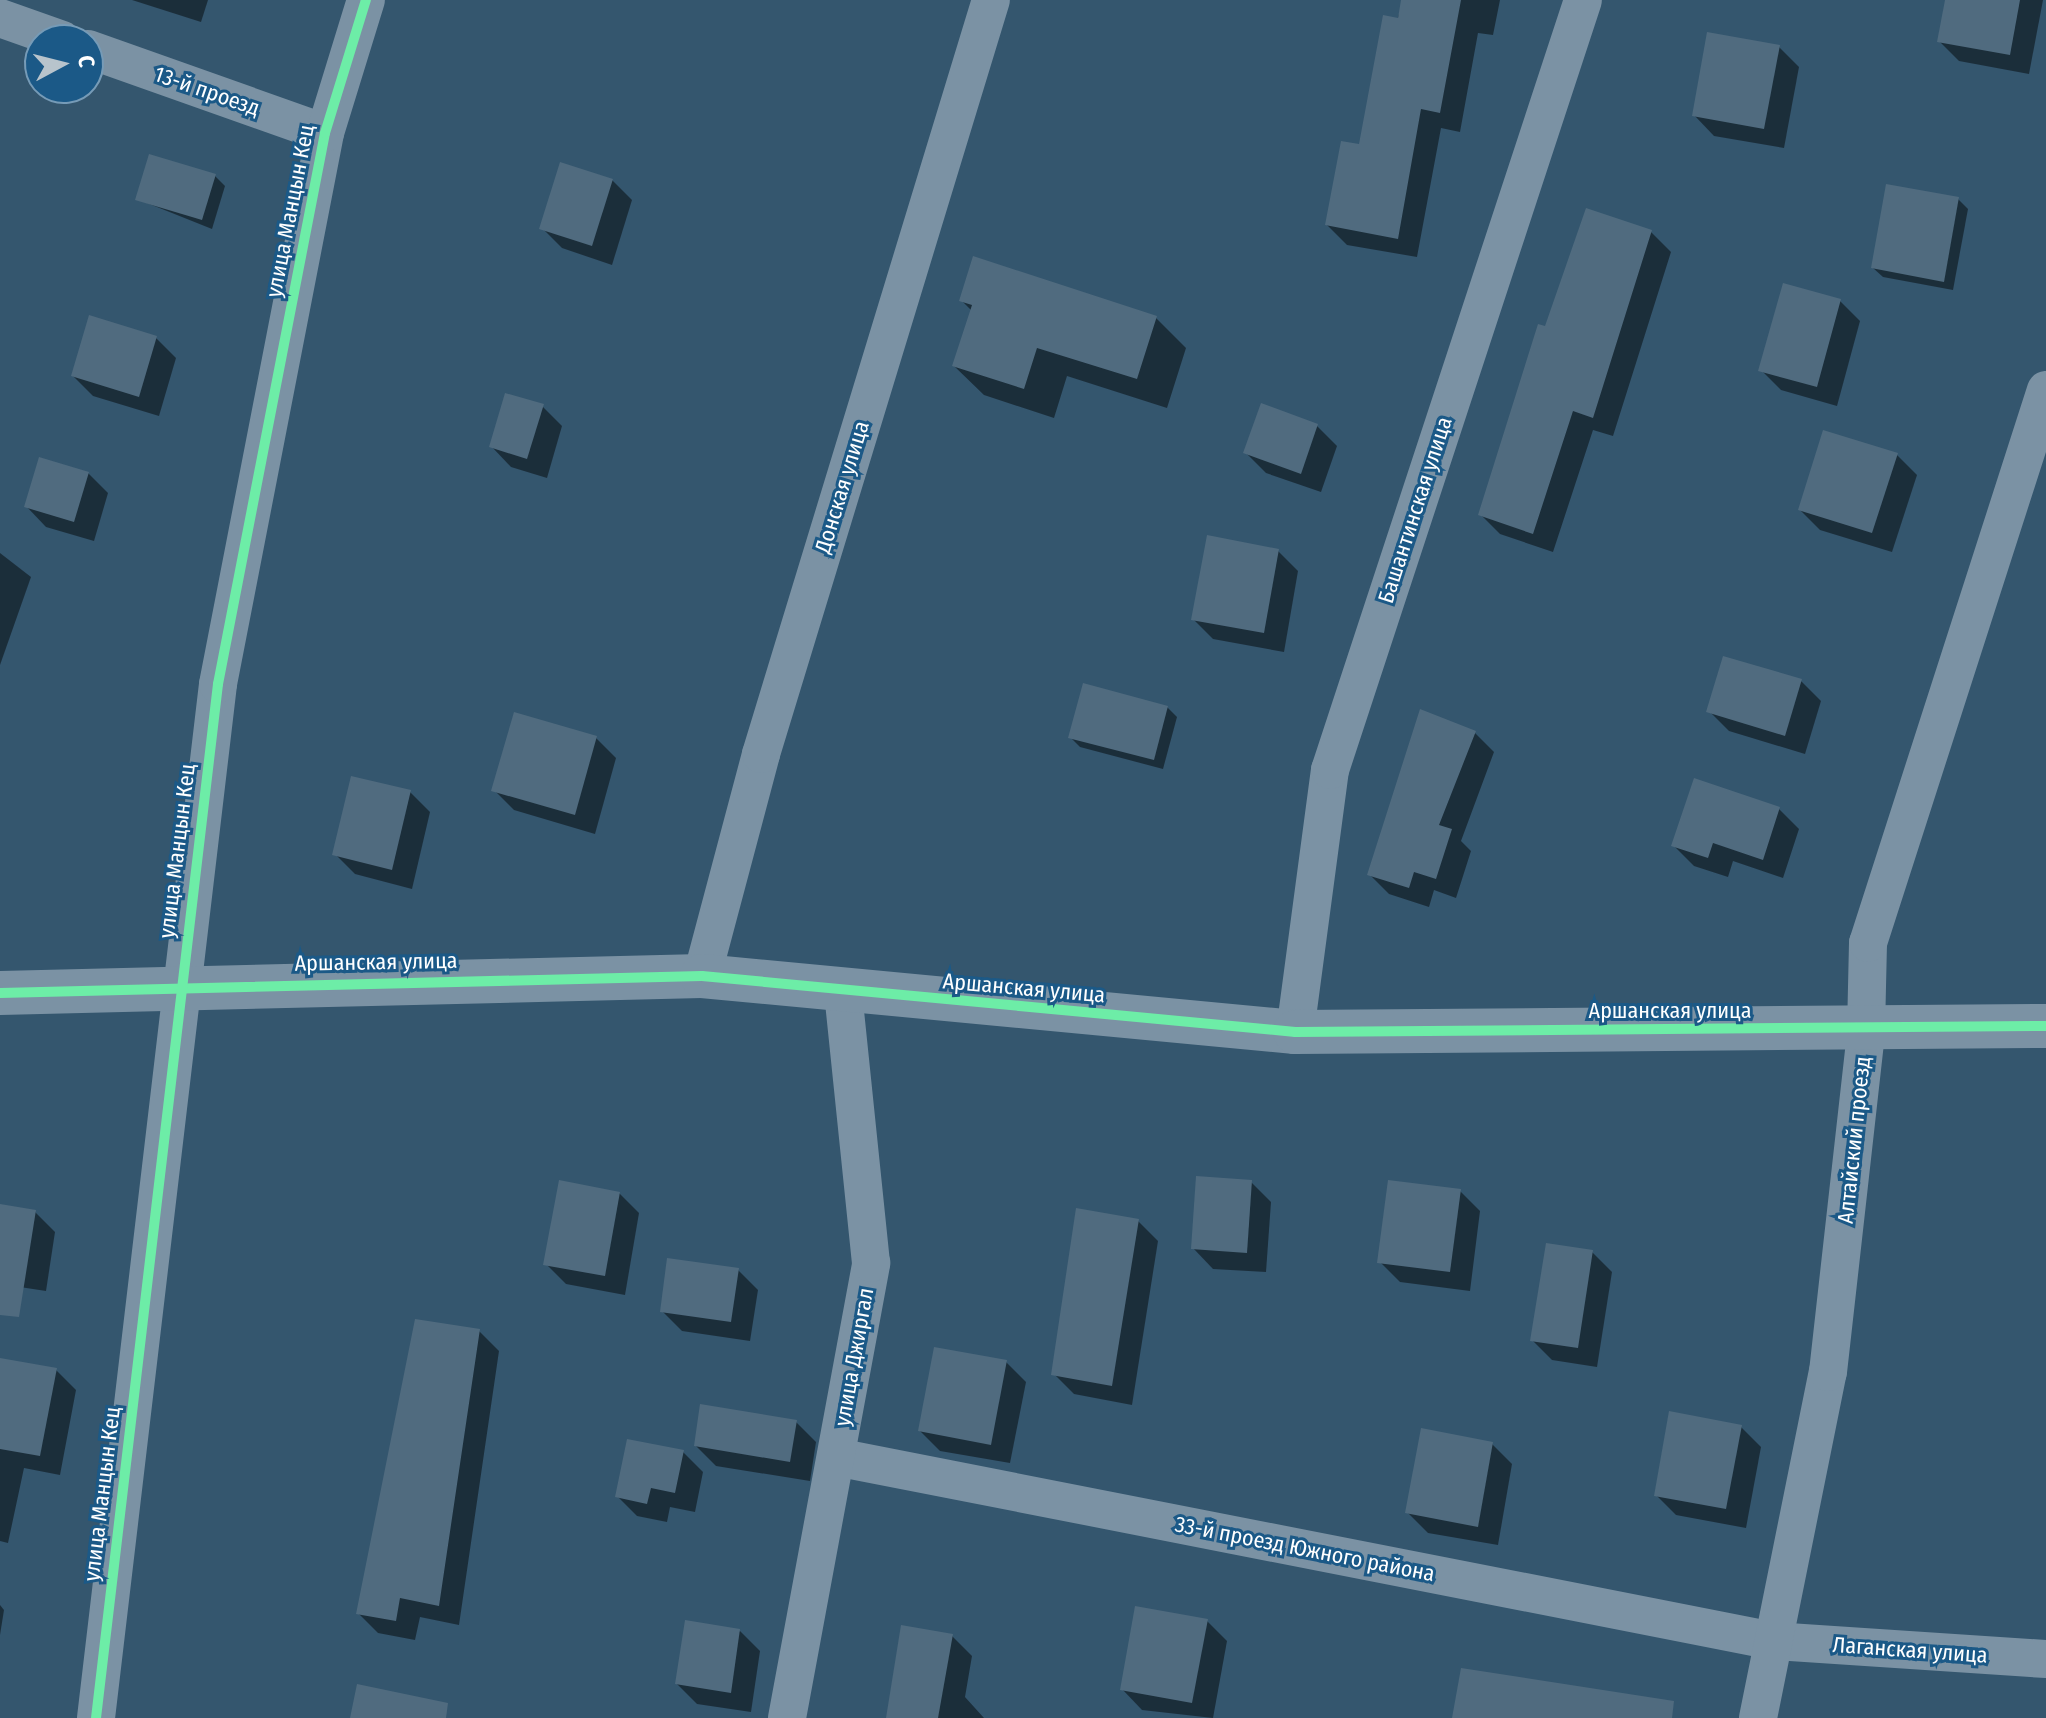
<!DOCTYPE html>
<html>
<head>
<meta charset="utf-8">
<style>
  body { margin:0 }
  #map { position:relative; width:2046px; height:1718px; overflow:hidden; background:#34566e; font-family:"Fira Sans Condensed",sans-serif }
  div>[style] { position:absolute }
  .shadow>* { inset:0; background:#0007 }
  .building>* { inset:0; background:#506b7f }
  .minor>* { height:38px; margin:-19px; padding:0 19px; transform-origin:19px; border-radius:19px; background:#7b92a4 }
  .tertiary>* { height:44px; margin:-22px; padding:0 22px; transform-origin:22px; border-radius:22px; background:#7b92a4 }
  .cycleway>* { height:10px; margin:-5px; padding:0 5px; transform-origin:5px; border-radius:5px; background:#6deda7 }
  span { translate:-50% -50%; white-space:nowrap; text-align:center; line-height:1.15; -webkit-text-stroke:6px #1b5987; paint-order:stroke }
  .street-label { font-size:22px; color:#fff }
  .north { position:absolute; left:24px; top:24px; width:80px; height:80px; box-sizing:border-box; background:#1b5987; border:2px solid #769bb7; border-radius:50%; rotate:83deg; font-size:22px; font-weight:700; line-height:32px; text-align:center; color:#fff }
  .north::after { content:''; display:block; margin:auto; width:28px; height:36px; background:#b8c4cc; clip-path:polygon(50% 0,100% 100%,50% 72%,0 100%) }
</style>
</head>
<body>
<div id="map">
  <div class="shadow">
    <div style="clip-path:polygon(132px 0,208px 0,201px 22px)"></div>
    <div style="clip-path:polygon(1403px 0,1500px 0,1493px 35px,1478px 33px,1460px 132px,1441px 128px,1417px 257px,1347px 245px,1327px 225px,1361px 147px)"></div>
    <div style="clip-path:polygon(1947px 0,2043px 0,2029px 74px,1959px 61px,1939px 41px)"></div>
    <div style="clip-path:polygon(1779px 47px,1799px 67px,1784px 148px,1714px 136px,1694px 115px)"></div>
    <div style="clip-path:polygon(215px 176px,225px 186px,212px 229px,137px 199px)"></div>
    <div style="clip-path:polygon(612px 180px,632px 200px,612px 265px,562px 248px,542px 228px)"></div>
    <div style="clip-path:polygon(1958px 199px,1968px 209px,1953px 290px,1883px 277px,1873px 268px)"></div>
    <div style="clip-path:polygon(1651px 232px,1671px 252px,1613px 436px,1593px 430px,1553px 552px,1500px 534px,1480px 514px,1547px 329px)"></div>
    <div style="clip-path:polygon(961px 300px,1156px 318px,1186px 348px,1167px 408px,1067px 376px,1054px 418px,984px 395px,954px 366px,972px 311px)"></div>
    <div style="clip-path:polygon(1840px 301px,1860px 321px,1837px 406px,1781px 390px,1761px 370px)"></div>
    <div style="clip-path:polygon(156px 338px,176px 358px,159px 416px,93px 396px,73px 376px)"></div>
    <div style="clip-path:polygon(542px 406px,562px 426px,547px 478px,511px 467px,491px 446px)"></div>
    <div style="clip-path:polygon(1317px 426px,1337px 446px,1321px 492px,1266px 473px,1246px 453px)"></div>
    <div style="clip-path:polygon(1897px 455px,1917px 475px,1892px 552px,1820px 530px,1800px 510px)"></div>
    <div style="clip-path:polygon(88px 473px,108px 493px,94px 541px,46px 527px,26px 506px)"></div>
    <div style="clip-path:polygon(1278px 551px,1298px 571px,1284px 652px,1213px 639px,1193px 619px)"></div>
    <div style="clip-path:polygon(0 553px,31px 577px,0 665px)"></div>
    <div style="clip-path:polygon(1801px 681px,1821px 701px,1805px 754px,1729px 731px,1709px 711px)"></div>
    <div style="clip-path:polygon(1167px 707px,1177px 717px,1163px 769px,1080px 747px,1070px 737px)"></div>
    <div style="clip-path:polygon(1474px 732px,1494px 752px,1461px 841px,1471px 851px,1456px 898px,1434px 890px,1429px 907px,1389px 894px,1369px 874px)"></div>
    <div style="clip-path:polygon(596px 738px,616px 758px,595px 834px,514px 810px,494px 790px)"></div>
    <div style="clip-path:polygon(410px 792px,430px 812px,412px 889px,355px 874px,335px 854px)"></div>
    <div style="clip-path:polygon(1779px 809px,1799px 829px,1783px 878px,1733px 861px,1728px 877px,1694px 866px,1674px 846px)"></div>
    <div style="clip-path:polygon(1251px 1182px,1271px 1202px,1266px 1272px,1213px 1269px,1193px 1248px)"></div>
    <div style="clip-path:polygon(1460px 1191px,1480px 1211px,1470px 1291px,1400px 1282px,1380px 1262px)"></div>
    <div style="clip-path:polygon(619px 1193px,639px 1213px,625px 1295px,566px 1284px,546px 1264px)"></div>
    <div style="clip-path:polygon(0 1206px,35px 1212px,55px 1232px,46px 1291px,0 1284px)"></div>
    <div style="clip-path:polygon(1077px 1210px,1138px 1221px,1158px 1241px,1132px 1405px,1074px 1394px,1054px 1374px)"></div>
    <div style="clip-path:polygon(1592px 1252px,1612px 1272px,1597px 1367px,1552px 1360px,1532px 1340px)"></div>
    <div style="clip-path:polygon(738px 1270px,758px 1290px,750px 1341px,682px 1331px,662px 1311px)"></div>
    <div style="clip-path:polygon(479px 1331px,499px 1351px,459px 1625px,420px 1617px,415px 1640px,378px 1633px,358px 1613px)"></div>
    <div style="clip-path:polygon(0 1360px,56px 1370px,76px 1390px,60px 1475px,24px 1468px,8px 1543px,0 1541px)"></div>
    <div style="clip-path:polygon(1006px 1362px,1026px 1382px,1010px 1463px,940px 1451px,920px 1431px)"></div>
    <div style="clip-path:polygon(796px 1422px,816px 1442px,810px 1481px,716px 1466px,696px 1446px)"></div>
    <div style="clip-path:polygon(1741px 1427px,1761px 1447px,1746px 1528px,1676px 1515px,1656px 1495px)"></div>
    <div style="clip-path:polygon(1492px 1444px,1512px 1464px,1498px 1545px,1428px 1533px,1408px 1513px)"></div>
    <div style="clip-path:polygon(683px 1452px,703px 1472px,695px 1512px,670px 1507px,667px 1522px,637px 1516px,617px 1496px)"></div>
    <div style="clip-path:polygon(0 1605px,4px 1610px,0 1635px)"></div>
    <div style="clip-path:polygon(1207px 1621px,1227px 1641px,1213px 1718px,1142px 1710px,1122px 1689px)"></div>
    <div style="clip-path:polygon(740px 1631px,760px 1651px,751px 1712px,697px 1704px,677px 1684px)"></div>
    <div style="clip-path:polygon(952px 1636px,972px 1656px,965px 1697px,984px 1718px,887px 1718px)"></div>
  </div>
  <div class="building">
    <div style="clip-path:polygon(1401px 0,1461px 0,1440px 113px,1421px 109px,1398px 239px,1325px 225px,1341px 141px,1359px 144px,1383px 15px,1398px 18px)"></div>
    <div style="clip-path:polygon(1945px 0,2020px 0,2010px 55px,1937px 42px)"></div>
    <div style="clip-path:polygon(1707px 32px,1780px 45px,1764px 129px,1692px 116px)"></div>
    <div style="clip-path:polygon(149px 154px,216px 174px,202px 220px,135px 200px)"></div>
    <div style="clip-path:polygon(560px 162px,613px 179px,592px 246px,539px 229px)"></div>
    <div style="clip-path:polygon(1886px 184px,1959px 197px,1944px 282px,1871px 268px)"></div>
    <div style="clip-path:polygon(1586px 208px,1652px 230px,1593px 418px,1573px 411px,1533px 534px,1478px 515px,1538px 324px,1545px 326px)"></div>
    <div style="clip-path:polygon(973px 256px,1157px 316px,1137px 379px,1037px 348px,1024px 389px,952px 366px,972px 305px,959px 301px)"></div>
    <div style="clip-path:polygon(1783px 283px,1841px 299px,1817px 387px,1758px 371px)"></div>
    <div style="clip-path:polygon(89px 315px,157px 336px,139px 397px,71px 376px)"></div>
    <div style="clip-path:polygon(505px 393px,544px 404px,527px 459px,489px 447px)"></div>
    <div style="clip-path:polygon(1261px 403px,1318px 424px,1301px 474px,1243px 453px)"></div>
    <div style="clip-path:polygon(1823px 430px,1898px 453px,1872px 533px,1798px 510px)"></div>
    <div style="clip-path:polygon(39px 457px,89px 472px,74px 522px,24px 507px)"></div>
    <div style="clip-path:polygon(1207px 535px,1279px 549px,1264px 633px,1191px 620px)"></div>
    <div style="clip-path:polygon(1723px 656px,1802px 679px,1785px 736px,1706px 712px)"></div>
    <div style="clip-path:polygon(1083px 683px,1168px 706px,1154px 760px,1068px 738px)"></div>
    <div style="clip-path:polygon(1420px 709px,1476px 731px,1439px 825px,1452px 829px,1436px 879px,1414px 872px,1409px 888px,1367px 875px)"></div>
    <div style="clip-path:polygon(514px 712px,597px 736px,575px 815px,491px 791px)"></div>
    <div style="clip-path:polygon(351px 776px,411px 790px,392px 870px,332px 855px)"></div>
    <div style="clip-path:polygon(1694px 778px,1780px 807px,1763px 860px,1713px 843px,1708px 858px,1671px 846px)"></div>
    <div style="clip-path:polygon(1196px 1176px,1252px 1180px,1247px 1253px,1191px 1249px)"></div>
    <div style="clip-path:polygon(559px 1180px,620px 1192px,605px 1276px,543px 1265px)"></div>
    <div style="clip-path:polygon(1388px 1180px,1461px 1189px,1450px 1272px,1377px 1263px)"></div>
    <div style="clip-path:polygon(0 1204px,36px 1210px,19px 1317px,0 1315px)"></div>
    <div style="clip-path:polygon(1076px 1208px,1139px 1219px,1112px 1386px,1051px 1375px)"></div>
    <div style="clip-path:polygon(1546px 1243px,1593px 1250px,1578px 1348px,1530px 1341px)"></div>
    <div style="clip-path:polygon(667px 1258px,739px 1268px,731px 1322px,660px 1312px)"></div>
    <div style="clip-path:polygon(415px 1319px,480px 1329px,439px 1606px,400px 1598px,396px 1621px,356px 1614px)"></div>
    <div style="clip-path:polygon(934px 1347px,1007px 1360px,991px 1445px,918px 1431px)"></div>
    <div style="clip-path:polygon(0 1358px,57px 1368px,40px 1456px,0 1449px)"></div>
    <div style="clip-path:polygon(700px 1404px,797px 1420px,790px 1462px,694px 1446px)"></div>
    <div style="clip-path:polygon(1669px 1411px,1742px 1425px,1726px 1509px,1654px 1496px)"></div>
    <div style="clip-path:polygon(1421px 1428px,1493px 1442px,1478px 1527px,1405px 1513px)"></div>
    <div style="clip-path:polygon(627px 1439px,684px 1450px,675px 1493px,651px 1488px,647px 1504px,615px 1497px)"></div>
    <div style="clip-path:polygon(1135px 1606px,1208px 1619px,1192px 1703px,1120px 1690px)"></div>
    <div style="clip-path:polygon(685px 1620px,740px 1629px,731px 1693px,675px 1684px)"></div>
    <div style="clip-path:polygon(901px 1625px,953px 1634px,938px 1718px,886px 1718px)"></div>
    <div style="clip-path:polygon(1461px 1668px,1674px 1701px,1672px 1718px,1452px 1718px)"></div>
    <div style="clip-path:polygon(357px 1684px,448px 1703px,446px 1718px,350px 1718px)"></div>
  </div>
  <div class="minor">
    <div style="left:0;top:18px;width:66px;rotate:19.5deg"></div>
    <div style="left:88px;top:49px;width:251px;rotate:19.5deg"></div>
    <div style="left:702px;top:976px;width:230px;rotate:-75.1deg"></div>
    <div style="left:761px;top:754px;width:788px;rotate:-73.04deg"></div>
    <div style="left:1295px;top:1032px;width:264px;rotate:-82.4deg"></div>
    <div style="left:1330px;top:770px;width:810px;rotate:-71.81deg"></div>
    <div style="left:836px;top:1457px;width:956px;rotate:11.1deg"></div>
    <div style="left:1774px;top:1641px;width:273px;rotate:3.8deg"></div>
    <div style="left:96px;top:1718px;width:1041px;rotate:-83.27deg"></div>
    <div style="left:218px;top:684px;width:561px;rotate:-79.01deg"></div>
    <div style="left:325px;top:133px;width:139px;rotate:-72.9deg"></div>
    <div style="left:787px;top:1718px;width:463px;rotate:-79.5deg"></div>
    <div style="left:871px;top:1263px;width:272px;rotate:-95.9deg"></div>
    <div style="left:1758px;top:1718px;width:353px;rotate:-78.6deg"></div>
    <div style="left:1828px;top:1372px;width:343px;rotate:-83.6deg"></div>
    <div style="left:1866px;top:1031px;width:88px;rotate:-88.7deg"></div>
    <div style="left:1868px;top:943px;width:581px;rotate:-72.16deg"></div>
  </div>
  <div class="tertiary">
    <div style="left:0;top:993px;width:702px;rotate:-1.39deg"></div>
    <div style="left:702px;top:976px;width:596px;rotate:5.39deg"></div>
    <div style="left:1295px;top:1032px;width:751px;rotate:-0.46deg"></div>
  </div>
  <div class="cycleway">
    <div style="left:0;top:993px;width:702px;rotate:-1.39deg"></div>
    <div style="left:702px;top:976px;width:596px;rotate:5.39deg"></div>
    <div style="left:1295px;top:1032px;width:751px;rotate:-0.46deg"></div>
    <div style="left:96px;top:1718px;width:1041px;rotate:-83.27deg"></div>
    <div style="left:218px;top:684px;width:561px;rotate:-79.01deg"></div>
    <div style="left:325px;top:133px;width:139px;rotate:-72.9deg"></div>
  </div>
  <div class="street-label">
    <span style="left:207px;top:91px;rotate:19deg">13-й проезд</span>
    <span style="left:290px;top:211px;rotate:-79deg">улица Манцын Кец</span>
    <span style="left:842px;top:487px;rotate:-73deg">Донская улица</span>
    <span style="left:1415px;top:510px;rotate:-72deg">Башантинская улица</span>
    <span style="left:177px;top:851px;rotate:-83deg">улица Манцын Кец</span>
    <span style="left:376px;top:962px;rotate:-1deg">Аршанская улица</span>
    <span style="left:1024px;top:988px;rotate:5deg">Аршанская улица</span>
    <span style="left:1670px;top:1011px">Аршанская улица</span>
    <span style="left:1854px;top:1140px;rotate:-84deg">Алтайский проезд</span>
    <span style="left:854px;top:1357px;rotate:-80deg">улица Джиргал</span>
    <span style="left:102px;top:1494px;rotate:-83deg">улица Манцын Кец</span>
    <span style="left:1305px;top:1549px;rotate:11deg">33-й проезд Южного района</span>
    <span style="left:1910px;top:1650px;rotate:4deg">Лаганская улица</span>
  </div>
  <div class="north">С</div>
</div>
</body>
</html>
